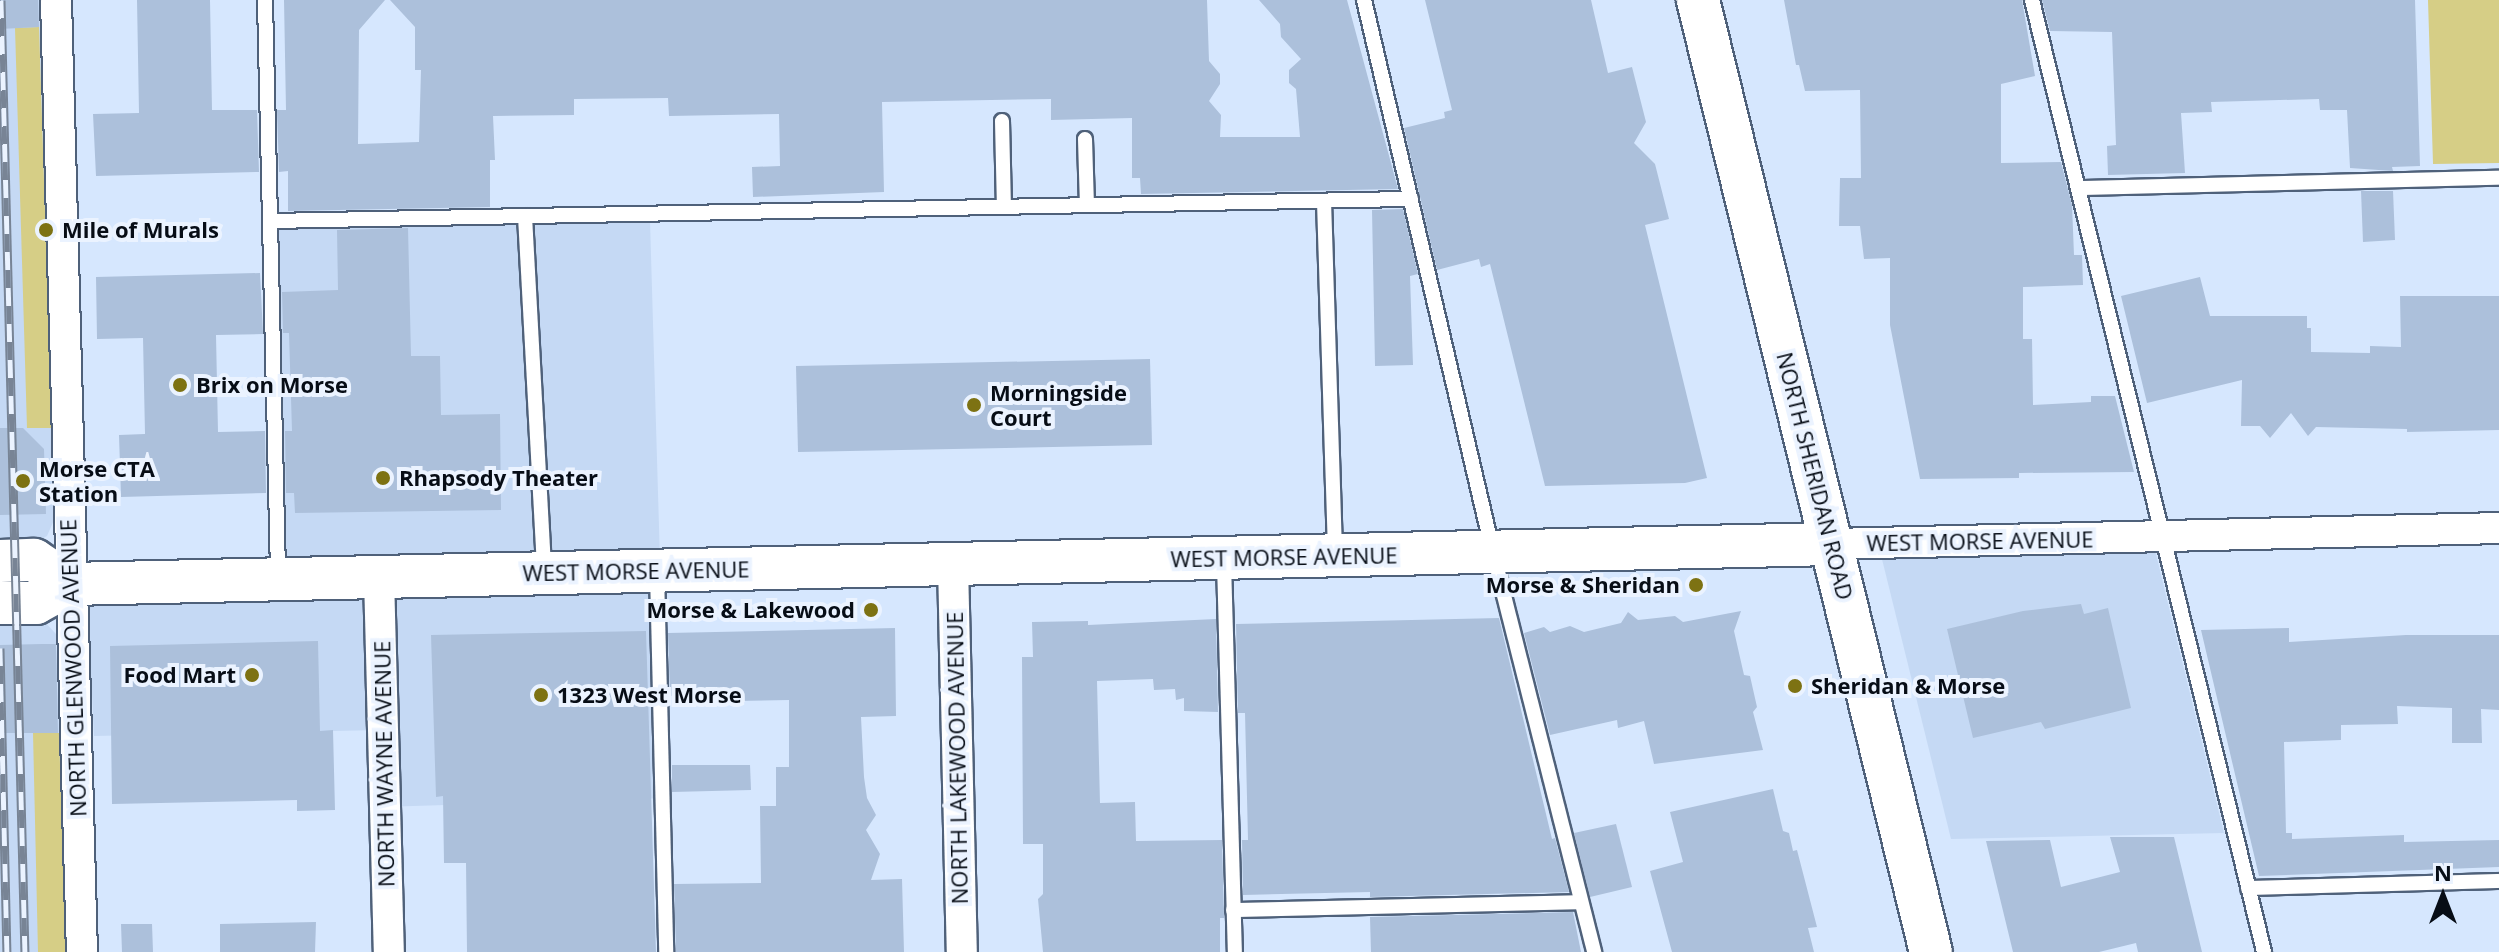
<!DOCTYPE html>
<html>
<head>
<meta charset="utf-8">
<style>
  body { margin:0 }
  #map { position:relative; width:2499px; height:952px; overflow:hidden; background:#d6e7fe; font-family:"Open Sans",sans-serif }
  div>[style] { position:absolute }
  .built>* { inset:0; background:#c5d9f4 }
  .green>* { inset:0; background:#d6ce86 }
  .building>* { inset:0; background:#acc0db }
  .roads { filter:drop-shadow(2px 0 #4f617a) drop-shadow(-2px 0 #4f617a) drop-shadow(0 2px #4f617a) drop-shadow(0 -2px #4f617a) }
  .lane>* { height:14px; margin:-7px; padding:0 7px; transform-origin:7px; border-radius:7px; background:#fff }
  .street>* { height:30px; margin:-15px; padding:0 15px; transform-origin:15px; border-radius:15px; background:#fff }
  .secondary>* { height:42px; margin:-21px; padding:0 21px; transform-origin:21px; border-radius:21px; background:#fff }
  .rail>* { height:9px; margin-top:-4.5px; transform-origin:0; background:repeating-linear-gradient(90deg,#ebf3ff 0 18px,#788495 0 36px); box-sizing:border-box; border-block:2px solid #788495 }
  .dots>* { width:22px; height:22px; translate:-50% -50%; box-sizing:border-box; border:4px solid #ebf3ff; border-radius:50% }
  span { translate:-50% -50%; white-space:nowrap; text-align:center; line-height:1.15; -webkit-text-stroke:8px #ebf3ff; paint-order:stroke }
  .poi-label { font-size:22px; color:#070d16; font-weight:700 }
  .left { translate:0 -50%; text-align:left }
  .right { translate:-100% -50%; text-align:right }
  .street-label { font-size:22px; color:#070d16 }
  .north { position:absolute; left:2403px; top:856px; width:80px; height:80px; -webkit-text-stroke:6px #ebf3ff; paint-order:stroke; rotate:0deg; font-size:22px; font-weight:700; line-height:32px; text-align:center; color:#070d16 }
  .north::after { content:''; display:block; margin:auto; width:28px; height:36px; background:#070d16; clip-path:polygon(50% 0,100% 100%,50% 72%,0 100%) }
</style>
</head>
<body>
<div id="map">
  <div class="built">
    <div style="clip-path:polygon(0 0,39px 0,54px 520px,47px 536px,37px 541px,0 542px)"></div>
    <div style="clip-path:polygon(650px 221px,667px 798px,381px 807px,379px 730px,94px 736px,92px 694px,84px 682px,83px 582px,282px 580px,278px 229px)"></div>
    <div style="clip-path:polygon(2154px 546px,2224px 833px,1951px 839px,1880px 551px)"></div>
    <div style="clip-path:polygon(0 619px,43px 620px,56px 634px,66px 952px,0 952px)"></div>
  </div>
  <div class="green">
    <div style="clip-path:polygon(2428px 0,2499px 0,2499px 163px,2433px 164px)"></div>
    <div style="clip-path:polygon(39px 27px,52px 428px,27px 428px,15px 28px)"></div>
    <div style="clip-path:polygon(33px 733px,59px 733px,66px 952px,38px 952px)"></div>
  </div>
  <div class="building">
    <div style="clip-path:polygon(0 0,38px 0,39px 27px,0 29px)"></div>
    <div style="clip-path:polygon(137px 0,210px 0,212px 110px,257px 110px,259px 172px,96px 176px,93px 114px,139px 113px)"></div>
    <div style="clip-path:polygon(284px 0,385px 0,359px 30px,358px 144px,419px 142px,421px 70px,415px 70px,415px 27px,390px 0,1207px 0,1209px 61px,1220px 74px,1220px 84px,1209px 101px,1221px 115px,1220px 137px,1300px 137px,1296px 89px,1289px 83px,1289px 70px,1301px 59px,1281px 37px,1280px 24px,1259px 0,1347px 0,1398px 189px,1141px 194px,1140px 178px,1132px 178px,1132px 118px,1051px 120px,1051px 99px,882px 102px,884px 192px,753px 197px,752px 167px,780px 166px,779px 114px,669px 116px,668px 98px,574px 99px,574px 115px,493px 116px,495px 160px,490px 160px,490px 207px,288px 211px,288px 171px,279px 172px,277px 110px,286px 110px)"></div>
    <div style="clip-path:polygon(1425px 0,1591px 0,1608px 73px,1632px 67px,1646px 122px,1634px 143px,1655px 164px,1669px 219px,1645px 225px,1707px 478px,1685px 483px,1545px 486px,1490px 264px,1481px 267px,1479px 259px,1437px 270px,1404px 128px,1445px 118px,1444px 112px,1452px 110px)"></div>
    <div style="clip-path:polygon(1784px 0,2022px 0,2035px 76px,2001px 84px,2001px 163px,2061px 162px,2072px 205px,2074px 255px,2082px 255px,2083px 285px,2023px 287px,2023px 339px,2032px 339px,2033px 405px,2091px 402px,2091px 396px,2115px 396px,2134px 472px,2019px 473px,2019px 478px,1920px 479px,1890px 325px,1890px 258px,1864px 259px,1860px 226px,1839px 226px,1840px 178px,1861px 178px,1860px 90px,1805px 91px,1799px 65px,1796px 65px)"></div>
    <div style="clip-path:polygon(2042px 0,2415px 0,2420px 166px,2392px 167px,2393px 171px,2350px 168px,2347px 110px,2320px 110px,2319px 99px,2211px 102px,2212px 112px,2181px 113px,2185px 173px,2108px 175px,2107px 146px,2116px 145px,2112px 32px,2050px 31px)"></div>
    <div style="clip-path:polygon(2361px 191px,2393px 191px,2395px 240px,2363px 242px)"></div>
    <div style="clip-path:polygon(1403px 209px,1418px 274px,1410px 276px,1413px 365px,1375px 366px,1372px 210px)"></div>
    <div style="clip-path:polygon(408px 228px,411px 356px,440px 356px,441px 415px,500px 414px,501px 510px,295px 513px,294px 493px,286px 493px,285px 431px,292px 431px,289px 333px,283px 333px,282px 292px,338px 290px,337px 230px)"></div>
    <div style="clip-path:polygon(260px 273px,263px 334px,216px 335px,218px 432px,265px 431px,266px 493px,121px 497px,119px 435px,145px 434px,143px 338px,97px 339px,96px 277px)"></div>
    <div style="clip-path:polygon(2200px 277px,2210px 316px,2307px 316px,2307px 328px,2311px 328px,2311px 352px,2370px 353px,2370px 346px,2401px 347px,2400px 296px,2499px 296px,2499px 430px,2407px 432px,2407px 429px,2316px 427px,2308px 436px,2291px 413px,2270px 438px,2260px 426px,2241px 426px,2242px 380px,2147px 403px,2121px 296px)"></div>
    <div style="clip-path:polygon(1150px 359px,1152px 445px,798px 452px,796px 366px)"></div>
    <div style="clip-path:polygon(0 428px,23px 428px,44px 449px,46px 514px,0 515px)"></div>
    <div style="clip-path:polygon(2081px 604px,2084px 614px,2108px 608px,2131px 708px,2045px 729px,2041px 722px,1973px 738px,1947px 629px,2023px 611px)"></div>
    <div style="clip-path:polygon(1741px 611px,1734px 631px,1744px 675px,1750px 676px,1757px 707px,1753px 712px,1763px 750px,1654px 764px,1644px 721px,1618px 728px,1617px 720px,1550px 735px,1524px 633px,1544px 627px,1550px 632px,1570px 626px,1584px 632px,1621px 623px,1628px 612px,1638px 620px,1675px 616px,1683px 622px)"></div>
    <div style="clip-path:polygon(1499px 618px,1552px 839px,1555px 838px,1569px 892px,1370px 897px,1370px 892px,1243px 895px,1242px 840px,1248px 840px,1245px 713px,1238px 713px,1236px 624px)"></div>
    <div style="clip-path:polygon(1216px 619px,1218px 712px,1184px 711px,1184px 698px,1176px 700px,1175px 689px,1154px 690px,1153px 679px,1097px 681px,1100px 803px,1135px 802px,1136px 841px,1222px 840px,1224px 918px,1220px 918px,1220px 952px,1043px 952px,1038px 899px,1043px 894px,1043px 844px,1023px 844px,1022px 657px,1033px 657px,1032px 622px,1088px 621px,1088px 625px)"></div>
    <div style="clip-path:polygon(895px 628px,896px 716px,861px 717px,864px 777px,867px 798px,876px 815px,866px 830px,880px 854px,871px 880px,902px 879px,904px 952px,676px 952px,674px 884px,761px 883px,760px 806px,776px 806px,776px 767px,789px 767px,789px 700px,736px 701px,736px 694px,670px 696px,668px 633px)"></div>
    <div style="clip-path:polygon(2289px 628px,2289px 642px,2406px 635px,2499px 635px,2499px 710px,2481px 709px,2482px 743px,2452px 743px,2452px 708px,2397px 706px,2398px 724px,2341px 725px,2341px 740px,2284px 742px,2286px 833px,2292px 833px,2292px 839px,2404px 835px,2404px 842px,2499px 840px,2499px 867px,2259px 876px,2201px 630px)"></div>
    <div style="clip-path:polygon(646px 631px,656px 952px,467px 952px,466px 863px,444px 863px,443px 796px,436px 797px,431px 635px)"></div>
    <div style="clip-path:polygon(318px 641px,320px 731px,333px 730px,335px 810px,297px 811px,297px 800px,112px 804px,110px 646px)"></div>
    <div style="clip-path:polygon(42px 644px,56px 644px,58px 733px,0 733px,0 645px)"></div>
    <div style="clip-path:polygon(672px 765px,750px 765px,751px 790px,672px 792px)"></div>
    <div style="clip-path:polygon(1773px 789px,1783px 831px,1789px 833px,1793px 851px,1797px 850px,1817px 927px,1808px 928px,1814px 952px,1672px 952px,1650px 871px,1683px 862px,1670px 812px)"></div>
    <div style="clip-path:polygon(1616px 824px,1632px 887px,1590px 897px,1574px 833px)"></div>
    <div style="clip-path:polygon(2110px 837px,2174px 837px,2202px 952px,2138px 952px,2136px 943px,2099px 952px,2013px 952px,1986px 841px,2050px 840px,2061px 887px,2120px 872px)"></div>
    <div style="clip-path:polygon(1573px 912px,1581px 952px,1371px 952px,1370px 917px)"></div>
    <div style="clip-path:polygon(316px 922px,315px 952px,220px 952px,220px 924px)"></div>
    <div style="clip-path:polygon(121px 924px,152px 924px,153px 952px,122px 952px)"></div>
  </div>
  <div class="roads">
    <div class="lane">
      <div style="left:265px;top:0;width:575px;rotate:88.7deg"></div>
      <div style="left:1364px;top:0;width:567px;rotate:76.85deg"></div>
      <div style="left:1493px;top:552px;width:413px;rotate:75.8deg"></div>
      <div style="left:2032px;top:0;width:980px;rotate:76.3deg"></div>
      <div style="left:1002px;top:121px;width:86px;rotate:88.7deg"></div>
      <div style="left:1085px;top:139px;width:66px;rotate:88.3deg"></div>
      <div style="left:2080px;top:188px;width:419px;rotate:-1.4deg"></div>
      <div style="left:1324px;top:201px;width:350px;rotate:88.2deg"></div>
      <div style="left:525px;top:216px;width:354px;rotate:86.9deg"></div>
      <div style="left:271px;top:221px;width:1140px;rotate:-1.11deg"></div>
      <div style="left:1224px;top:563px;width:389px;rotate:88.4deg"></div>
      <div style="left:657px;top:573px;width:379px;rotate:88.6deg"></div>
      <div style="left:2248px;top:888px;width:251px;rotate:-1.6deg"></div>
      <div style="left:1233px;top:910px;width:348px;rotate:-1.3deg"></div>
    </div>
    <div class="street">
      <div style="left:56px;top:0;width:952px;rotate:88.44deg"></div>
      <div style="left:1832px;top:544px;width:667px;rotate:-1.37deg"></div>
      <div style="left:953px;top:564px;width:388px;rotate:88.7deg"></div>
      <div style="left:379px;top:577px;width:375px;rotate:88.5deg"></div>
    </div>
    <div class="secondary">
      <div style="left:1698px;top:0;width:980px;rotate:76.25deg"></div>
      <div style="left:0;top:561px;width:34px;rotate:-2deg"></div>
      <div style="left:34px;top:560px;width:43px;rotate:33.7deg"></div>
      <div style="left:0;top:603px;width:36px"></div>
      <div style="left:36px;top:603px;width:39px;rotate:-29deg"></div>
      <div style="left:70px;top:584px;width:1762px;rotate:-1.3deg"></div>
    </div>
  </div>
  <div class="rail">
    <div style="left:1px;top:0;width:952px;rotate:88.56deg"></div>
    <div style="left:0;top:648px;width:304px;rotate:88.7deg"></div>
  </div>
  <div class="dots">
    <div style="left:46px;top:230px;background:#7d7213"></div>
    <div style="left:180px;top:385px;background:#7d7213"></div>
    <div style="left:974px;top:405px;background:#7d7213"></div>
    <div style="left:383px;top:478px;background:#7d7213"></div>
    <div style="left:23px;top:481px;background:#7d7213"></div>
    <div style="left:1696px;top:585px;background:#7d7213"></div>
    <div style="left:871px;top:610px;background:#7d7213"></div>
    <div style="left:252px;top:675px;background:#7d7213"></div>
    <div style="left:1795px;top:686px;background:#7d7213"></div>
    <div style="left:541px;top:695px;background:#7d7213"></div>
  </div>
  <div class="poi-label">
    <span class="left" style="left:62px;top:230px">Mile of Murals</span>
    <span class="left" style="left:196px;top:385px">Brix on Morse</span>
    <span class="left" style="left:990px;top:405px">Morningside<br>Court</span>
    <span class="left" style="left:39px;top:481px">Morse CTA<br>Station</span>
    <span class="left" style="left:399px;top:478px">Rhapsody Theater</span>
    <span class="right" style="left:1680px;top:585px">Morse &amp; Sheridan</span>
    <span class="right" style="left:855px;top:610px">Morse &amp; Lakewood</span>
    <span class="right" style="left:236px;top:675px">Food Mart</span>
    <span class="left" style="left:1811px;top:686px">Sheridan &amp; Morse</span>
    <span class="left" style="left:557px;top:695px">1323 West Morse</span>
  </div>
  <div class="street-label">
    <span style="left:1815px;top:476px;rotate:76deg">NORTH SHERIDAN ROAD</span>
    <span style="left:1980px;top:541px;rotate:-1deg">WEST MORSE AVENUE</span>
    <span style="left:1284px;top:557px;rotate:-1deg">WEST MORSE AVENUE</span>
    <span style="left:636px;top:571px;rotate:-1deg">WEST MORSE AVENUE</span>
    <span style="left:73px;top:668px;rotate:-92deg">NORTH GLENWOOD AVENUE</span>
    <span style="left:957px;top:758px;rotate:-91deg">NORTH LAKEWOOD AVENUE</span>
    <span style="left:384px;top:764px;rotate:-91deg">NORTH WAYNE AVENUE</span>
  </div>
  <div class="north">N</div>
</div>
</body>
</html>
